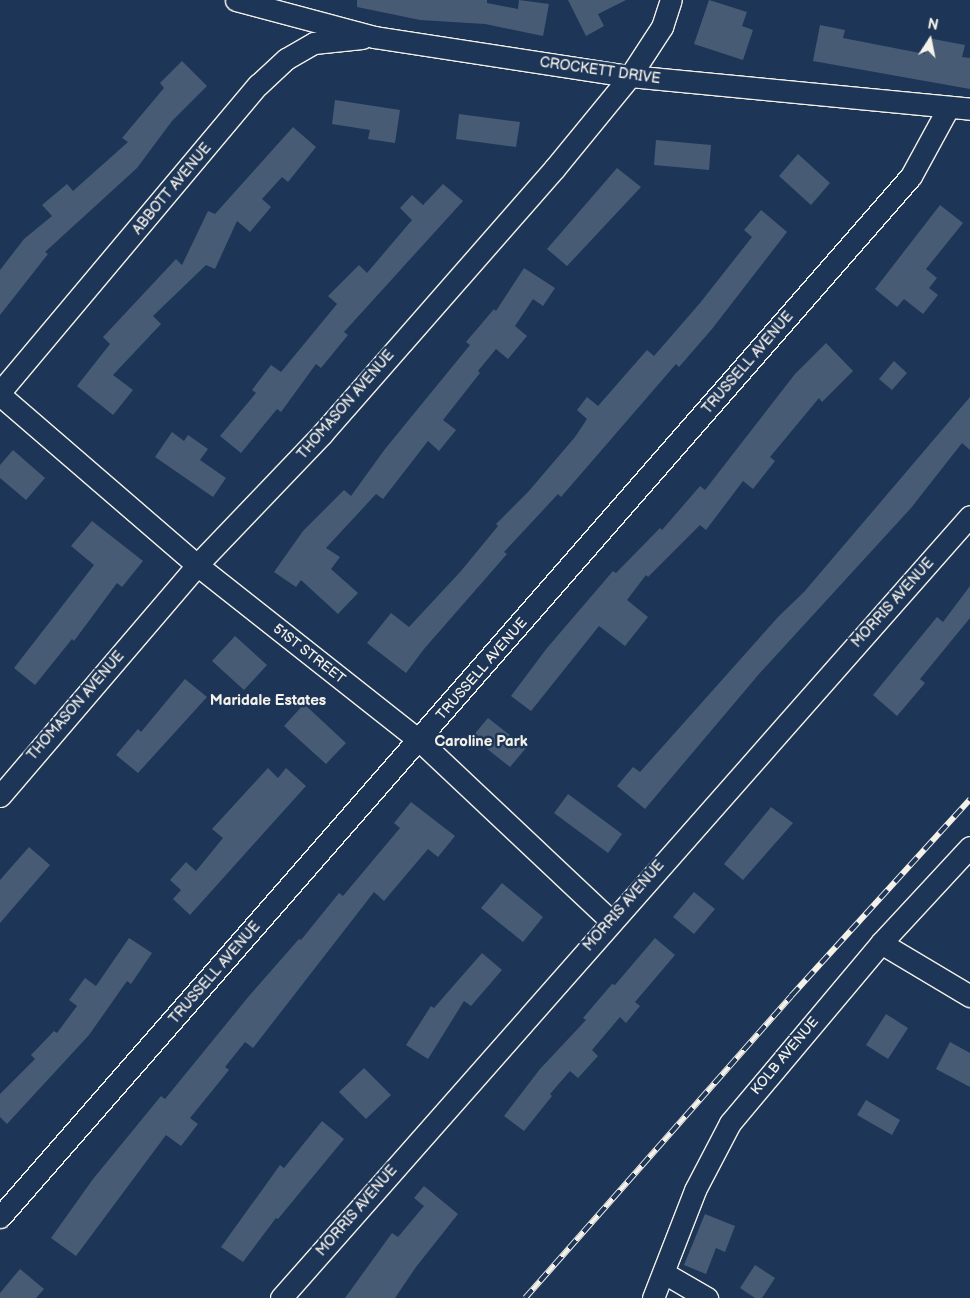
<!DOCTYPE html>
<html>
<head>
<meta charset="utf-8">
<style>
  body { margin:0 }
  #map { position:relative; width:970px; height:1298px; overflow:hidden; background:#1d3557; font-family:"Balsamiq Sans",sans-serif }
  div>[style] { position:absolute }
  .building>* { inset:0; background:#485b74 }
  .roads { filter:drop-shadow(1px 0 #f4f1e8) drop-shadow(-1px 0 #f4f1e8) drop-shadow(0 1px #f4f1e8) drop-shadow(0 -1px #f4f1e8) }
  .street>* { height:21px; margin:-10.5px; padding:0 10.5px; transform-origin:10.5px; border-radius:10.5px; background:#1d3557 }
  .rail>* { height:5.5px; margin-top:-2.75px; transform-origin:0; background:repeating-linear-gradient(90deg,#1d3557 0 11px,#f4f1e8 0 22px); box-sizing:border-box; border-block:1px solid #f4f1e8 }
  span { translate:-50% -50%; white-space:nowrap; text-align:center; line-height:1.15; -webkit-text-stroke:5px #1d3557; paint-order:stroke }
  .street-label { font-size:14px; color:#f4f1e8 }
  .neighbourhood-label { font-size:15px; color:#f4f1e8; font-weight:700 }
  .north { position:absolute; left:905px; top:15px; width:50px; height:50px; -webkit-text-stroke:4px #1d3557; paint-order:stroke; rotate:11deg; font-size:14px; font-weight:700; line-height:20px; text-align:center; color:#f4f1e8 }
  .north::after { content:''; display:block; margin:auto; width:18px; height:22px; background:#f4f1e8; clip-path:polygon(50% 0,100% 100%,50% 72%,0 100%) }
</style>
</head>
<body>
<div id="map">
  <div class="building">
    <div style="clip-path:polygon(357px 0,487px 0,487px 3px,518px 9px,519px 0,549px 4px,543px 36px,485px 24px,420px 20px,357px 7px)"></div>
    <div style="clip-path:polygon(568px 0,626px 0,598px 14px,604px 26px,586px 36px)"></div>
    <div style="clip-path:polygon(709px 0,747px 12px,742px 26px,753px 30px,743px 60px,694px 44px)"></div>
    <div style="clip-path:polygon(820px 25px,845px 30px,843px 38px,925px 54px,928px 38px,965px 45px,962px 57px,970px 58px,970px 89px,813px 61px)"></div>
    <div style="clip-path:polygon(182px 61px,207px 86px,172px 121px,137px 168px,45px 252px,48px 254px,0 315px,0 270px,24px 239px,52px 216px,42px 205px,67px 184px,73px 191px,128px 142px,122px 138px,164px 88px,160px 83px)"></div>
    <div style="clip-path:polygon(335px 100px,400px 110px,395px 143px,368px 139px,370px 130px,332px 124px)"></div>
    <div style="clip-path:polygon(459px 114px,520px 122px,516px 147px,456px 139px)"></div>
    <div style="clip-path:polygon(293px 127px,316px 147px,288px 182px,282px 177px,262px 199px,271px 207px,250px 232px,237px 221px,215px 269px,206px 265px,153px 316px,161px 324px,113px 375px,133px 390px,113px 415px,77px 386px,110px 344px,103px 337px,176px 259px,182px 265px,208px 211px,215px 214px)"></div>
    <div style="clip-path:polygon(656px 140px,711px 145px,709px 170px,654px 165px)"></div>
    <div style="clip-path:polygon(798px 154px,830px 183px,811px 205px,779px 176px)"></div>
    <div style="clip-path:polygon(617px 168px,641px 187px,567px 266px,547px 249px)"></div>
    <div style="clip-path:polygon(443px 184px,463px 201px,344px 332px,348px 335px,321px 368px,316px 364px,281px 412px,277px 409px,241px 453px,220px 436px,256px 393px,252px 390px,271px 365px,281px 372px,337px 304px,328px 296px,359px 265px,367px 273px,412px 220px,400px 208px,412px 195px,423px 205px)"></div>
    <div style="clip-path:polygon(940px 205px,963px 223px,926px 269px,937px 278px,929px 288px,938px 295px,923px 314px,904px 299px,897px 307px,875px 289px)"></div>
    <div style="clip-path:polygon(761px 210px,787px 232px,712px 329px,679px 367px,676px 364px,561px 497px,558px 494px,504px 552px,507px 554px,424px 649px,406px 673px,367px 643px,391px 613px,409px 627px,461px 571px,498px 526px,496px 524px,528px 492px,575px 437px,587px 419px,577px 410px,587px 397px,598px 406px,647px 350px,654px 356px,700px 303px,752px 237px,744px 230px)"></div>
    <div style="clip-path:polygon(524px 268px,555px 288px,543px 306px,533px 299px,515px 326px,527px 336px,508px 359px,496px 349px,478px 371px,480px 373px,443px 420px,456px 430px,439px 451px,428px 441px,383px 499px,376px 494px,326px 548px,340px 557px,331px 569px,358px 593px,338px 614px,301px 580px,296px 587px,274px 572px,303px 531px,344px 490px,351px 496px,385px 449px,470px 345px,466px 342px,494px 309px,496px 311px)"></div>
    <div style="clip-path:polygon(826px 343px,853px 371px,822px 402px,819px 398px,770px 457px,775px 461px,753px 489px,743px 481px,706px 530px,700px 525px,648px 577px,646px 575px,627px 600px,648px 617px,625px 646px,599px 626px,531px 711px,511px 696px,547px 648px,613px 571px,616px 573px,660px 528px,662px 530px,700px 486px,705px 490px,795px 374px)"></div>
    <div style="clip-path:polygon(894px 361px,907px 373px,892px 390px,879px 379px)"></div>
    <div style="clip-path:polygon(970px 397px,970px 450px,962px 443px,911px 508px,759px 674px,645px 809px,617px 786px,633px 767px,640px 772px,778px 617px,804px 592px)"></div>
    <div style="clip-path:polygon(172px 432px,184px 441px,188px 435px,208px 449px,200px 460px,226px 478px,213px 497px,155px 457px)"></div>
    <div style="clip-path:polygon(13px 450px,45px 478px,26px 500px,0 478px,0 465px)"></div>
    <div style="clip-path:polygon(92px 521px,143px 561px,122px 587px,117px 583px,74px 641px,72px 639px,35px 685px,14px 668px,94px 565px,71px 546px)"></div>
    <div style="clip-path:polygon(970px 586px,970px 618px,920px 679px,925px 683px,897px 716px,873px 695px,937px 617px,943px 622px)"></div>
    <div style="clip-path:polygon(235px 636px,267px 665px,244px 690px,212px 661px)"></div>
    <div style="clip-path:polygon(185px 679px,207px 697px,138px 773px,116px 755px,138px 729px,141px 732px)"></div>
    <div style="clip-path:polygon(304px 704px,346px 743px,326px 764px,284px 726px)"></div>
    <div style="clip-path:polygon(488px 718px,526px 748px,510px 767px,472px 737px)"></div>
    <div style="clip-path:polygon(268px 768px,278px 778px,286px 768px,306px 786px,190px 915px,173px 899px,181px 890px,170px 880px,186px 862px,196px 871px,223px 838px,212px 829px)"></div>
    <div style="clip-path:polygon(568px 794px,622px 834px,608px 853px,554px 813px)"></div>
    <div style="clip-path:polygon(411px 802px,455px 836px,438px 857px,428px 849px,384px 901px,374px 892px,253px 1048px,245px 1042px,225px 1067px,229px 1070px,190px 1118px,198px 1124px,181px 1146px,166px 1135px,76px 1256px,51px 1238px,93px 1179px,161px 1096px,165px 1099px,249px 996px,299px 939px,301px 940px,339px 893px,343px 896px,400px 828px,394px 823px)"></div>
    <div style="clip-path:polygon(771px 807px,793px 823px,743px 880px,724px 864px)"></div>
    <div style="clip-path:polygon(29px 847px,50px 865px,0 923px,0 880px)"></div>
    <div style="clip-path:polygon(502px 883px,543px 917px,523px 942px,481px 908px)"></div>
    <div style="clip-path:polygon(694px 892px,715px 909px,694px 934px,673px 917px)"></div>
    <div style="clip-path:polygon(129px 938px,152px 953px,131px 984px,127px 981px,89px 1035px,7px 1124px,0 1117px,0 1094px,35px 1059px,31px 1055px,54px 1031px,57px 1033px,77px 1006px,69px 1000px,85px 978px,96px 986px)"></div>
    <div style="clip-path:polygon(655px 938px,675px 955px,635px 1002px,640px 1006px,626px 1023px,620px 1017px,592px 1050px,598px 1056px,578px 1078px,570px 1071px,550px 1094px,552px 1096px,524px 1131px,504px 1116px,540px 1069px,586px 1020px,583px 1018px,612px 984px,615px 985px)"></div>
    <div style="clip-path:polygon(482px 953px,502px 970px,471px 1006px,464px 1001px,428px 1059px,406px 1045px,431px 1006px,434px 1008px)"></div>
    <div style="clip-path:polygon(886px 1014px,908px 1028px,888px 1059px,866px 1045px)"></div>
    <div style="clip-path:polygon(950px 1042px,970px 1053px,970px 1087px,936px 1069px)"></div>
    <div style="clip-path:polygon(364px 1068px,391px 1095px,366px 1119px,339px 1092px)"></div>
    <div style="clip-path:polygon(866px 1100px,900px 1120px,892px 1135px,857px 1115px)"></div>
    <div style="clip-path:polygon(322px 1121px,344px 1139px,278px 1219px,276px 1218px,243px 1262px,221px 1247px,280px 1165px,284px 1168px)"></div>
    <div style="clip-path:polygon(424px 1186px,458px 1214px,416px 1267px,395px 1298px,345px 1298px,392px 1233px,398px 1237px,424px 1206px,414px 1198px)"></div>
    <div style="clip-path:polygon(705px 1214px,735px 1226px,725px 1252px,716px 1248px,706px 1274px,684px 1265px)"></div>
    <div style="clip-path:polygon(755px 1265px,775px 1278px,762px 1298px,755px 1298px,740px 1288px)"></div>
    <div style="clip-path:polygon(20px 1269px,44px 1289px,36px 1298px,0 1298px,0 1293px)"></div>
  </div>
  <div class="roads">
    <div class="street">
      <div style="left:236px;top:0;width:143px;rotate:15deg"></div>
      <div style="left:374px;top:37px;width:259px;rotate:8.7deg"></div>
      <div style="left:630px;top:76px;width:342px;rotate:5.5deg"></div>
      <div style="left:0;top:392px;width:401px;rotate:-50deg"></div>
      <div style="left:258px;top:85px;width:38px;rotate:-43deg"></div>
      <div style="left:286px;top:59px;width:32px;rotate:-30deg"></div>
      <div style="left:314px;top:43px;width:48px;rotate:-5.9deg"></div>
      <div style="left:0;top:395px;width:260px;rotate:40.8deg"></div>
      <div style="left:197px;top:565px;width:284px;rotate:38.3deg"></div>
      <div style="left:420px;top:741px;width:262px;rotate:43.3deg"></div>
      <div style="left:0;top:796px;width:304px;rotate:-49.5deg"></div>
      <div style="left:197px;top:565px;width:181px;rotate:-46.3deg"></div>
      <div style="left:322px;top:434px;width:352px;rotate:-48.8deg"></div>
      <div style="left:554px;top:169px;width:120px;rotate:-50.7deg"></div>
      <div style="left:630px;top:76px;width:59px;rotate:-56.9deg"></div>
      <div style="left:662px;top:27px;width:28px;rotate:-72deg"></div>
      <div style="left:881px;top:943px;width:104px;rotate:30.8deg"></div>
      <div style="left:0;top:1217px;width:1383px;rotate:-48.81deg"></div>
      <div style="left:911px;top:176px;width:77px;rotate:-61.4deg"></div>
      <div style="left:664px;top:1273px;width:50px;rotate:30.2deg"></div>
      <div style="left:281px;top:1298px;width:1042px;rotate:-48.62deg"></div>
      <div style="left:653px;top:1298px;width:116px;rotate:-68.7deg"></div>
      <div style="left:695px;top:1190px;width:76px;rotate:-62.4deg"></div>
      <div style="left:730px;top:1123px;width:235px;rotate:-50deg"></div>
      <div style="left:881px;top:943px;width:131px;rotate:-47.2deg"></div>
    </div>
  </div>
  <div class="rail">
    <div style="left:525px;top:1298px;width:402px;rotate:-48.6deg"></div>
    <div style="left:791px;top:996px;width:266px;rotate:-47.7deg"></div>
  </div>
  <div class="street-label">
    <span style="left:600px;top:71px;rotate:8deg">CROCKETT DRIVE</span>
    <span style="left:172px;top:189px;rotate:-50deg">ABBOTT AVENUE</span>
    <span style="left:748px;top:363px;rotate:-49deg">TRUSSELL AVENUE</span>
    <span style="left:346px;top:405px;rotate:-49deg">THOMASON AVENUE</span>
    <span style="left:893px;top:603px;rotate:-48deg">MORRIS AVENUE</span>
    <span style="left:309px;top:654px;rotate:38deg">51ST STREET</span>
    <span style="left:482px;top:669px;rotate:-49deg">TRUSSELL AVENUE</span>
    <span style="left:76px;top:706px;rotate:-49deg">THOMASON AVENUE</span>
    <span style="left:624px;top:906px;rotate:-49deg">MORRIS AVENUE</span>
    <span style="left:215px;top:973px;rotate:-49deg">TRUSSELL AVENUE</span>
    <span style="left:785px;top:1056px;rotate:-50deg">KOLB AVENUE</span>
    <span style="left:357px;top:1211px;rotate:-49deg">MORRIS AVENUE</span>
  </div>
  <div class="neighbourhood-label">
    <span style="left:268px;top:701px">Maridale Estates</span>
    <span style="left:481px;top:742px">Caroline Park</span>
  </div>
  <div class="north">N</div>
</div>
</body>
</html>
